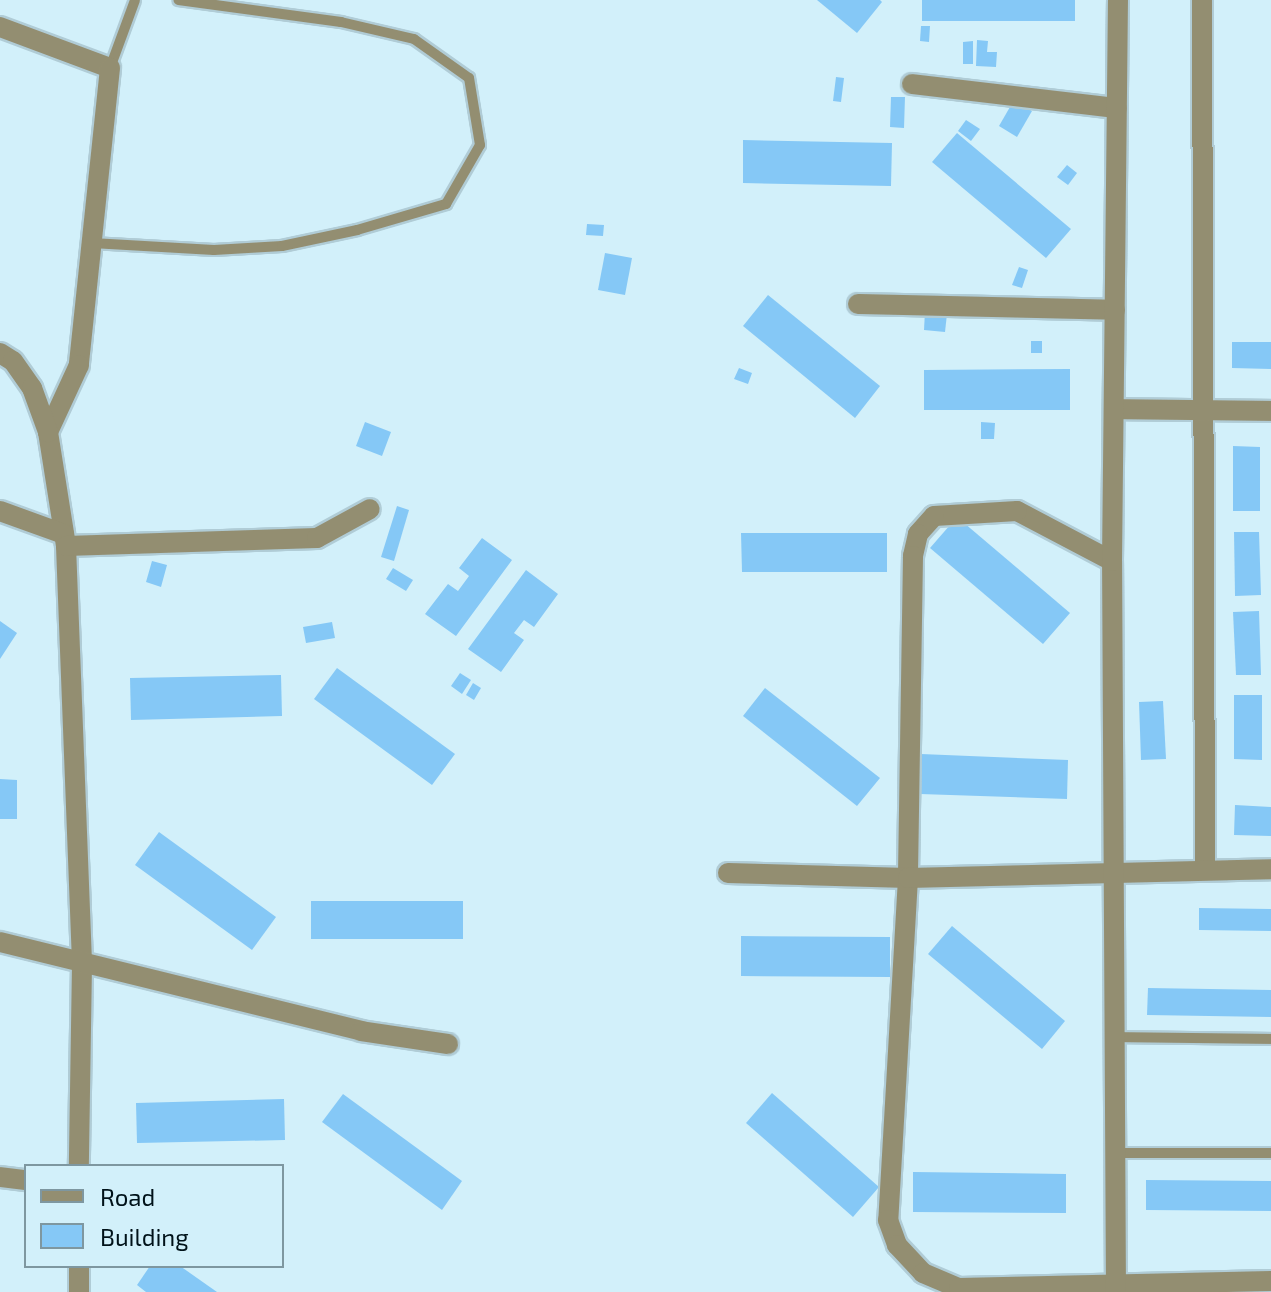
<!DOCTYPE html>
<html>
<head>
<meta charset="utf-8">
<style>
  body { margin:0 }
  #map { position:relative; width:1271px; height:1292px; overflow:hidden; background:#d2f0fa; font-family:"Exo 2",sans-serif }
  div>[style] { position:absolute }
  .building>* { inset:0; background:#85c8f6 }
  .roads { filter:drop-shadow(2px 0 #b0ccd6) drop-shadow(-2px 0 #b0ccd6) drop-shadow(0 2px #b0ccd6) drop-shadow(0 -2px #b0ccd6) }
  .lane>* { height:10px; margin:-5px; padding:0 5px; transform-origin:5px; border-radius:5px; background:#938e71 }
  .street>* { height:20px; margin:-10px; padding:0 10px; transform-origin:10px; border-radius:10px; background:#938e71 }
  span { translate:-50% -50%; white-space:nowrap; text-align:center; line-height:1.15; -webkit-text-stroke:6px #d2f0fa; paint-order:stroke }
  .legend { position:absolute; left:24px; top:1164px; width:260px; height:104px; box-sizing:border-box; background:#d2f0fa; border:2px solid #7e97a0; margin:0; padding:10px 14px; list-style:none; font-size:24px; color:#001219 }
  .legend li { display:flex; align-items:center; gap:16px; height:40px }
  .legend b { width:40px; border:2px solid #7e97a0 }
</style>
</head>
<body>
<div id="map">
  <div class="building">
    <div style="clip-path:polygon(817px 0,880px 0,882px 2px,857px 33px)"></div>
    <div style="clip-path:polygon(922px 0,1075px 0,1075px 21px,922px 21px)"></div>
    <div style="clip-path:polygon(921px 26px,930px 26px,929px 42px,920px 41px)"></div>
    <div style="clip-path:polygon(977px 40px,988px 41px,987px 52px,997px 52px,996px 67px,976px 66px)"></div>
    <div style="clip-path:polygon(973px 41px,973px 64px,963px 64px,963px 42px)"></div>
    <div style="clip-path:polygon(836px 77px,844px 78px,841px 102px,833px 101px)"></div>
    <div style="clip-path:polygon(891px 97px,905px 97px,904px 128px,890px 127px)"></div>
    <div style="clip-path:polygon(1014px 100px,1032px 111px,1017px 137px,999px 126px)"></div>
    <div style="clip-path:polygon(966px 120px,980px 129px,971px 141px,958px 131px)"></div>
    <div style="clip-path:polygon(957px 133px,1071px 229px,1046px 258px,932px 162px)"></div>
    <div style="clip-path:polygon(743px 140px,892px 143px,891px 186px,743px 183px)"></div>
    <div style="clip-path:polygon(1067px 165px,1077px 173px,1068px 185px,1057px 177px)"></div>
    <div style="clip-path:polygon(587px 224px,604px 225px,603px 236px,586px 235px)"></div>
    <div style="clip-path:polygon(605px 253px,632px 258px,625px 295px,598px 290px)"></div>
    <div style="clip-path:polygon(1019px 267px,1028px 270px,1022px 288px,1012px 285px)"></div>
    <div style="clip-path:polygon(768px 295px,880px 386px,855px 418px,743px 326px)"></div>
    <div style="clip-path:polygon(925px 311px,947px 314px,945px 332px,924px 330px)"></div>
    <div style="clip-path:polygon(1031px 341px,1042px 341px,1042px 353px,1031px 353px)"></div>
    <div style="clip-path:polygon(1232px 342px,1271px 342px,1271px 369px,1232px 368px)"></div>
    <div style="clip-path:polygon(739px 368px,752px 373px,748px 384px,734px 379px)"></div>
    <div style="clip-path:polygon(1070px 369px,1070px 410px,924px 410px,924px 370px)"></div>
    <div style="clip-path:polygon(365px 422px,391px 432px,382px 456px,356px 446px)"></div>
    <div style="clip-path:polygon(981px 422px,995px 423px,994px 439px,981px 439px)"></div>
    <div style="clip-path:polygon(1233px 446px,1260px 447px,1260px 511px,1233px 511px)"></div>
    <div style="clip-path:polygon(397px 506px,409px 510px,394px 561px,381px 557px)"></div>
    <div style="clip-path:polygon(957px 517px,1070px 613px,1043px 644px,930px 548px)"></div>
    <div style="clip-path:polygon(1234px 532px,1259px 532px,1261px 595px,1235px 596px)"></div>
    <div style="clip-path:polygon(741px 533px,887px 533px,887px 572px,742px 572px)"></div>
    <div style="clip-path:polygon(482px 538px,512px 560px,456px 636px,425px 614px,448px 584px,458px 591px,469px 576px,459px 568px)"></div>
    <div style="clip-path:polygon(152px 561px,167px 565px,161px 587px,146px 582px)"></div>
    <div style="clip-path:polygon(393px 568px,413px 580px,406px 591px,386px 579px)"></div>
    <div style="clip-path:polygon(526px 570px,558px 594px,534px 627px,524px 620px,514px 633px,524px 640px,501px 672px,468px 649px)"></div>
    <div style="clip-path:polygon(1259px 611px,1261px 675px,1236px 675px,1233px 612px)"></div>
    <div style="clip-path:polygon(0 621px,17px 633px,0 659px)"></div>
    <div style="clip-path:polygon(332px 622px,335px 638px,306px 643px,303px 627px)"></div>
    <div style="clip-path:polygon(337px 668px,455px 754px,432px 785px,314px 699px)"></div>
    <div style="clip-path:polygon(460px 673px,471px 680px,462px 694px,451px 686px)"></div>
    <div style="clip-path:polygon(281px 675px,282px 716px,131px 720px,130px 678px)"></div>
    <div style="clip-path:polygon(473px 683px,481px 688px,474px 700px,466px 695px)"></div>
    <div style="clip-path:polygon(765px 688px,880px 778px,857px 806px,743px 716px)"></div>
    <div style="clip-path:polygon(1234px 695px,1262px 695px,1262px 760px,1234px 759px)"></div>
    <div style="clip-path:polygon(1163px 701px,1166px 759px,1141px 760px,1139px 702px)"></div>
    <div style="clip-path:polygon(921px 754px,1068px 760px,1067px 799px,920px 794px)"></div>
    <div style="clip-path:polygon(0 779px,17px 780px,17px 819px,0 819px)"></div>
    <div style="clip-path:polygon(1235px 805px,1271px 807px,1271px 836px,1234px 835px)"></div>
    <div style="clip-path:polygon(159px 832px,276px 917px,252px 950px,135px 865px)"></div>
    <div style="clip-path:polygon(311px 901px,463px 901px,463px 939px,311px 939px)"></div>
    <div style="clip-path:polygon(1199px 908px,1271px 909px,1271px 931px,1199px 930px)"></div>
    <div style="clip-path:polygon(952px 926px,1065px 1021px,1042px 1049px,928px 954px)"></div>
    <div style="clip-path:polygon(741px 936px,890px 937px,890px 977px,741px 976px)"></div>
    <div style="clip-path:polygon(1148px 988px,1271px 990px,1271px 1017px,1147px 1015px)"></div>
    <div style="clip-path:polygon(772px 1093px,879px 1187px,853px 1217px,746px 1123px)"></div>
    <div style="clip-path:polygon(343px 1094px,462px 1181px,442px 1210px,322px 1122px)"></div>
    <div style="clip-path:polygon(284px 1099px,285px 1140px,137px 1143px,136px 1103px)"></div>
    <div style="clip-path:polygon(913px 1172px,1066px 1174px,1066px 1213px,913px 1212px)"></div>
    <div style="clip-path:polygon(1146px 1180px,1271px 1181px,1271px 1211px,1146px 1210px)"></div>
    <div style="clip-path:polygon(150px 1266px,180px 1266px,217px 1292px,146px 1292px,137px 1285px)"></div>
  </div>
  <div class="roads">
    <div class="lane">
      <div style="left:110px;top:68px;width:72px;rotate:-69.8deg"></div>
      <div style="left:92px;top:243px;width:122px;rotate:3.3deg"></div>
      <div style="left:214px;top:250px;width:68px;rotate:-3.4deg"></div>
      <div style="left:282px;top:246px;width:77px;rotate:-12deg"></div>
      <div style="left:357px;top:230px;width:93px;rotate:-16.3deg"></div>
      <div style="left:446px;top:204px;width:68px;rotate:-60deg"></div>
      <div style="left:480px;top:145px;width:68px;rotate:-99.3deg"></div>
      <div style="left:469px;top:78px;width:67px;rotate:-144.7deg"></div>
      <div style="left:414px;top:39px;width:75px;rotate:-166.9deg"></div>
      <div style="left:341px;top:22px;width:164px;rotate:-172.3deg"></div>
      <div style="left:1114px;top:1037px;width:157px;rotate:0.7deg"></div>
      <div style="left:1113px;top:1153px;width:158px"></div>
    </div>
    <div class="street">
      <div style="left:1202px;top:0;width:868px;rotate:89.8deg"></div>
      <div style="left:0;top:27px;width:117px;rotate:20.4deg"></div>
      <div style="left:110px;top:68px;width:299px;rotate:96deg"></div>
      <div style="left:79px;top:365px;width:74px;rotate:114.8deg"></div>
      <div style="left:48px;top:432px;width:115px;rotate:81deg"></div>
      <div style="left:66px;top:546px;width:418px;rotate:87.8deg"></div>
      <div style="left:82px;top:964px;width:202px;rotate:90.9deg"></div>
      <div style="left:912px;top:84px;width:206px;rotate:6.7deg"></div>
      <div style="left:858px;top:304px;width:257px;rotate:1.3deg"></div>
      <div style="left:0;top:353px;width:15px;rotate:32deg"></div>
      <div style="left:13px;top:361px;width:33px;rotate:55deg"></div>
      <div style="left:32px;top:388px;width:47px;rotate:70deg"></div>
      <div style="left:1114px;top:409px;width:157px;rotate:0.7deg"></div>
      <div style="left:0;top:511px;width:68px;rotate:19.8deg"></div>
      <div style="left:66px;top:546px;width:251px;rotate:-1.8deg"></div>
      <div style="left:317px;top:538px;width:60px;rotate:-28.7deg"></div>
      <div style="left:1112px;top:561px;width:107px;rotate:-152.2deg"></div>
      <div style="left:1017px;top:511px;width:83px;rotate:176.6deg"></div>
      <div style="left:934px;top:516px;width:24px;rotate:132deg"></div>
      <div style="left:918px;top:534px;width:23px;rotate:103deg"></div>
      <div style="left:913px;top:556px;width:322px;rotate:90.9deg"></div>
      <div style="left:908px;top:878px;width:343px;rotate:93.3deg"></div>
      <div style="left:888px;top:1220px;width:27px;rotate:70deg"></div>
      <div style="left:897px;top:1245px;width:38px;rotate:47deg"></div>
      <div style="left:923px;top:1273px;width:39px;rotate:23deg"></div>
      <div style="left:959px;top:1288px;width:312px;rotate:-1.3deg"></div>
      <div style="left:728px;top:873px;width:180px;rotate:1.6deg"></div>
      <div style="left:908px;top:878px;width:363px;rotate:-1.4deg"></div>
      <div style="left:0;top:942px;width:372px;rotate:13.8deg"></div>
      <div style="left:361px;top:1031px;width:88px;rotate:8.5deg"></div>
      <div style="left:0;top:1177px;width:26px;rotate:7deg"></div>
      <div style="left:79px;top:1266px;width:26px;rotate:90deg"></div>
      <div style="left:1116px;top:1292px;width:731px;rotate:-90.31deg"></div>
      <div style="left:1112px;top:561px;width:561px;rotate:-89.39deg"></div>
    </div>
  </div>
  <ul class="legend">
  <li><b style="height:10px;background:#938e71"></b>Road</li>
  <li><b style="height:22px;background:#85c8f6"></b>Building</li>
  </ul>
</div>
</body>
</html>
